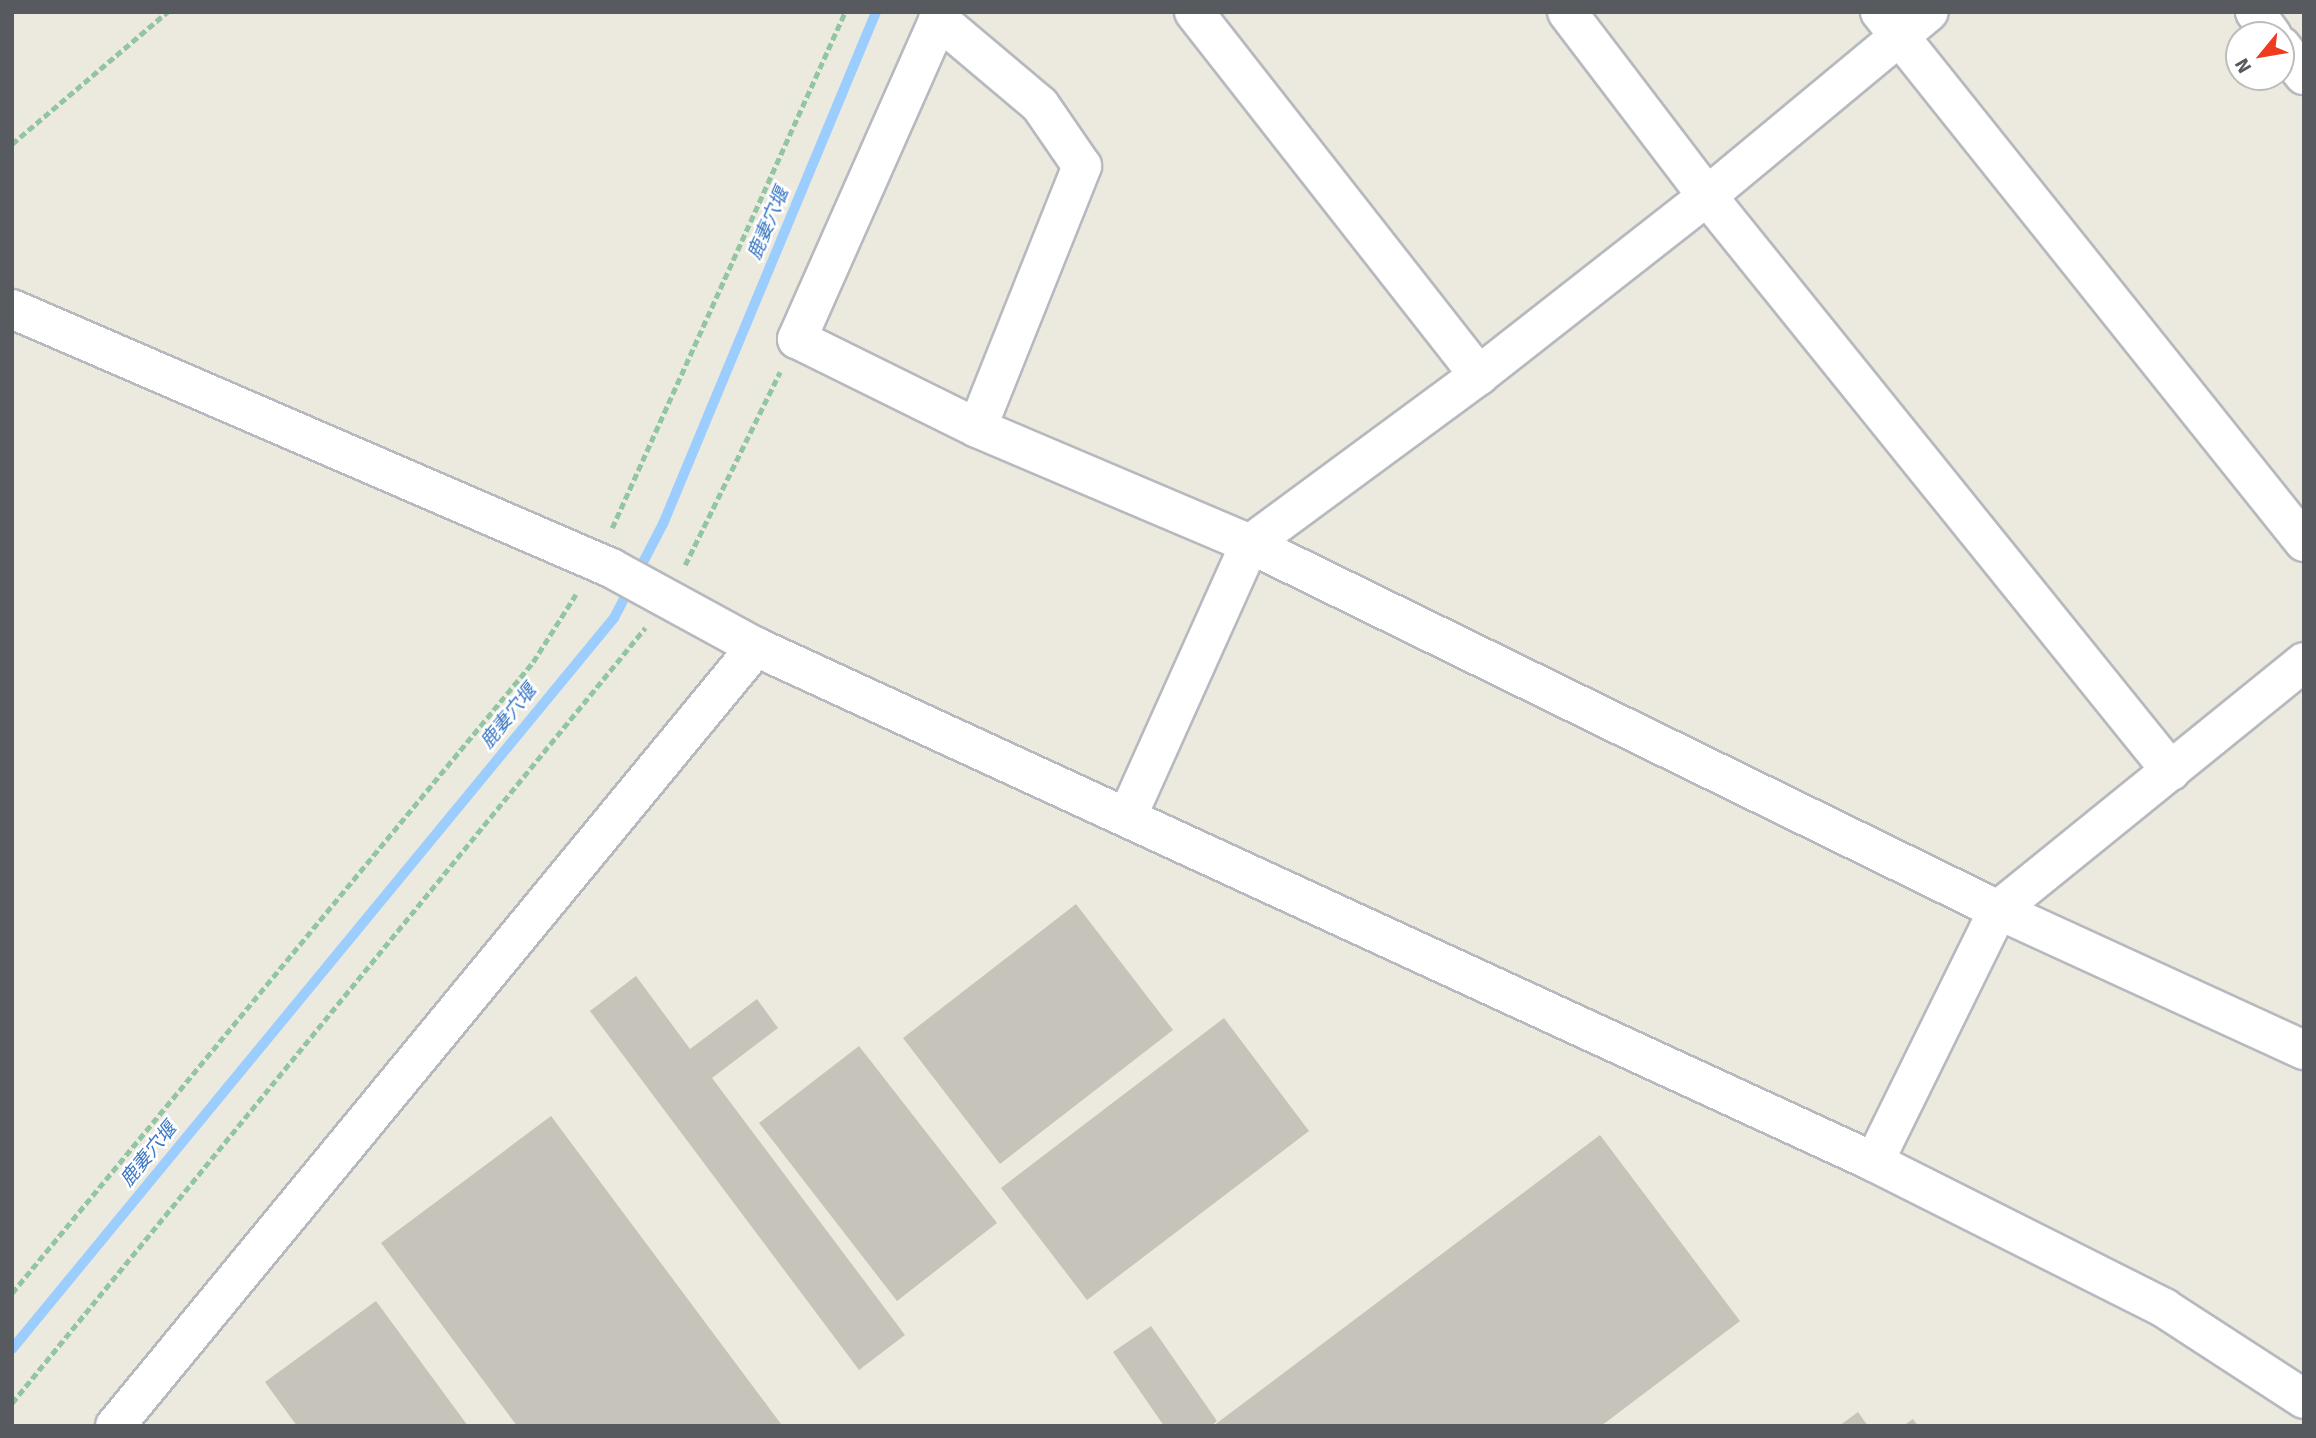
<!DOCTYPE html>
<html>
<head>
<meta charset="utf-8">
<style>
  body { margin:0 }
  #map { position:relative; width:2316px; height:1438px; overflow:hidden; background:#ece9de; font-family:Signika,"Noto Sans JP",sans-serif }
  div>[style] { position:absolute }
  .stream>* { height:10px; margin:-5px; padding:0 5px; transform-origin:5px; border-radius:5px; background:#9bceff }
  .building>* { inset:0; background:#c6c3bb }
  .path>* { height:4.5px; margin-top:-2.25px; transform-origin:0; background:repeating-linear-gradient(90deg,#92c6a3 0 7px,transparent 0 10.5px) }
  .roads { filter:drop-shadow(2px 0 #b6b9be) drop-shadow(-2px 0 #b6b9be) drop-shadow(0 2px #b6b9be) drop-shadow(0 -2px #b6b9be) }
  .minor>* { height:38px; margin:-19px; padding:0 19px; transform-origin:19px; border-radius:19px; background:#fff }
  span { translate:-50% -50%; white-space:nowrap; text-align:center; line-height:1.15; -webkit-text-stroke:5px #fff; paint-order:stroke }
  .water-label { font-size:19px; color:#3a77c5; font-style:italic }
  .frame { position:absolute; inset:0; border:14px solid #575b60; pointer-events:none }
  .north { position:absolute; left:2225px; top:21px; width:70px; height:70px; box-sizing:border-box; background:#fff; border:2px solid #bcbdbf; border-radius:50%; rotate:240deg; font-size:19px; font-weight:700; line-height:28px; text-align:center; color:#575b60 }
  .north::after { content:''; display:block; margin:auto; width:24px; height:32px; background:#ef3c21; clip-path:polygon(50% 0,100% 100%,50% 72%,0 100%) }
</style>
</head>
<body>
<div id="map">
  <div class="stream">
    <div style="left:12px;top:1349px;width:947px;rotate:-50.53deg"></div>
    <div style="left:614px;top:618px;width:106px;rotate:-62.5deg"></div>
    <div style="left:663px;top:524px;width:555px;rotate:-67.41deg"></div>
  </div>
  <div class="building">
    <div style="clip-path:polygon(1076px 904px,1173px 1030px,1000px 1164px,903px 1038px)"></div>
    <div style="clip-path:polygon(636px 976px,690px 1049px,757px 999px,778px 1028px,712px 1078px,905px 1335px,859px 1370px,590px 1011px)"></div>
    <div style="clip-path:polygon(1224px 1018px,1309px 1131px,1087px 1300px,1001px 1188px)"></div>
    <div style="clip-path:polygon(859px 1046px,997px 1223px,897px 1301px,759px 1123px)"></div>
    <div style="clip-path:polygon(551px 1116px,781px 1424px,779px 1426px,517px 1426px,381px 1243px)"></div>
    <div style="clip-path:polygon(1600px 1135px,1740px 1321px,1601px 1426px,1213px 1426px)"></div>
    <div style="clip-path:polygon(376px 1301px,468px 1426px,297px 1426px,265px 1382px)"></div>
    <div style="clip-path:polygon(1151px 1326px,1217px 1421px,1211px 1426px,1164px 1426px,1113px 1352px)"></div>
    <div style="clip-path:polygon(1858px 1412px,1868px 1426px,1839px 1426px)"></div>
    <div style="clip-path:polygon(1913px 1419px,1918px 1426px,1903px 1426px)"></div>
  </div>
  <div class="path">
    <div style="left:12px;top:144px;width:204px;rotate:-40.4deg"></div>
    <div style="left:612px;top:528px;width:566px;rotate:-65.7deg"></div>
    <div style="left:685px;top:565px;width:215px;rotate:-63.8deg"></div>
    <div style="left:12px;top:1293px;width:818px;rotate:-50.45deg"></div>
    <div style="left:533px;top:662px;width:80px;rotate:-57.7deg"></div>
    <div style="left:12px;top:1403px;width:1001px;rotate:-50.76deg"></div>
  </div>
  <div class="roads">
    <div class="minor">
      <div style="left:942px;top:12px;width:358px;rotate:113.9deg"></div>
      <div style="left:797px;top:339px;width:201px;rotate:26.3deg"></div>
      <div style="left:977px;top:428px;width:297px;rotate:23deg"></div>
      <div style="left:1250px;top:544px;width:833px;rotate:26.07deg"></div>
      <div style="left:1998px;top:910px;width:337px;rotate:24.6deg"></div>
      <div style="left:1194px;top:12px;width:462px;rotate:51.9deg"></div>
      <div style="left:1567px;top:12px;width:231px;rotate:52.7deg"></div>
      <div style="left:1707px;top:196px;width:739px;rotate:51.1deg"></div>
      <div style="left:1880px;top:12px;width:679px;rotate:51.34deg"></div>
      <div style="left:2255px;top:12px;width:29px;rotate:54deg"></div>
      <div style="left:938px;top:19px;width:133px;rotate:40.1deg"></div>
      <div style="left:1040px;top:105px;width:74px;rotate:55.5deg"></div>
      <div style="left:1082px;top:166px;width:282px;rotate:111.8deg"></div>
      <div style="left:2281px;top:46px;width:37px;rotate:52deg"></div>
      <div style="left:12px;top:309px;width:653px;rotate:23.38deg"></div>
      <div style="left:611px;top:568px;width:165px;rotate:28.6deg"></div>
      <div style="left:756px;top:647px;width:1231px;rotate:24.73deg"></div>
      <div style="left:1874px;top:1162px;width:325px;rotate:26.7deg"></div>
      <div style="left:2164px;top:1308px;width:167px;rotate:33deg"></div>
      <div style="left:1128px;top:815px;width:297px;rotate:-65.8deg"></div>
      <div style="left:1250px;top:544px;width:285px;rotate:-36.4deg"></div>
      <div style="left:1479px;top:375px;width:290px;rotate:-38.1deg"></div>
      <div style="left:1707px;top:196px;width:288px;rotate:-39.7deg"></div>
      <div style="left:1874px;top:1162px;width:281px;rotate:-63.8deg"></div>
      <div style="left:1998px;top:910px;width:394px;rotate:-39deg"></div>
      <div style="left:115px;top:1426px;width:1009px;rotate:-50.55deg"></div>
    </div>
  </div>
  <div class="water-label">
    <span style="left:769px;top:224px;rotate:-67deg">鹿妻穴堰</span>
    <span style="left:509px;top:717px;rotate:-51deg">鹿妻穴堰</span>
    <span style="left:149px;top:1155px;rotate:-51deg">鹿妻穴堰</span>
  </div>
  <div class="frame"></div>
  <div class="north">N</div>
</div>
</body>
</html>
